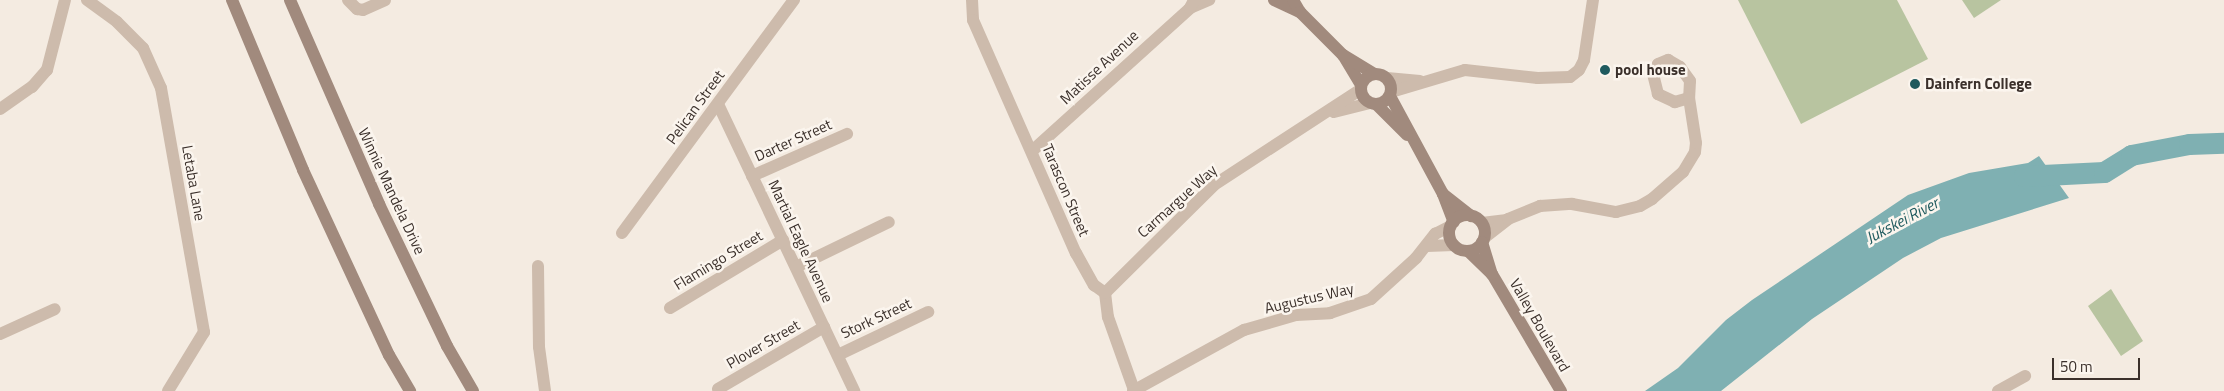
<!DOCTYPE html>
<html>
<head>
<meta charset="utf-8">
<style>
  body { margin:0 }
  #map { position:relative; width:2224px; height:391px; overflow:hidden; background:#f4ebe1; font-family:"Titillium Web",sans-serif }
  div>[style] { position:absolute }
  .green>* { inset:0; background:#b8c4a0 }
  .water>* { inset:0; background:#7fb0b2 }
  .river>* { height:21px; margin:-10.5px; padding:0 10.5px; transform-origin:10.5px; border-radius:10.5px; background:#7fb0b2 }
  .street>* { height:12px; margin:-6px; padding:0 6px; transform-origin:6px; border-radius:6px; background:#cdbbac }
  .secondary>* { height:12px; margin:-6px; padding:0 6px; transform-origin:6px; border-radius:6px; background:#a18a7d }
  .secondary>.ring { margin:-6px; padding:0; box-sizing:content-box; background:none; border:12px solid #a18a7d; border-radius:50% }
  .dots>* { width:14px; height:14px; translate:-50% -50%; box-sizing:border-box; border:2px solid #fbf5ee; border-radius:50% }
  span { translate:-50% -50%; white-space:nowrap; text-align:center; line-height:1.15; -webkit-text-stroke:5px #fbf5ee; paint-order:stroke }
  .street-label { font-size:15px; color:#3b302b }
  .poi-label { font-size:15px; color:#3b302b; font-weight:700 }
  .left { translate:0 -50%; text-align:left }
  .water-label { font-size:16px; color:#1f5a5e; font-style:italic }
  .scale { position:absolute; left:2052px; top:358px; width:88px; height:22px; box-sizing:border-box; border:2px solid #3b302b; border-top:0; padding-left:6px; font-size:15px; line-height:18px; white-space:nowrap; color:#3b302b; -webkit-text-stroke:4px #fbf5ee; paint-order:stroke }
</style>
</head>
<body>
<div id="map">
  <div class="green">
    <div style="clip-path:polygon(1738px 0,1897px 0,1928px 59px,1801px 124px)"></div>
    <div style="clip-path:polygon(1962px 0,2001px 0,1974px 18px)"></div>
    <div style="clip-path:polygon(2111px 289px,2143px 341px,2121px 356px,2088px 306px)"></div>
  </div>
  <div class="water">
    <div style="clip-path:polygon(2039px 156px,2069px 198px,1941px 238px,1903px 258px,1812px 319px,1721px 391px,1645px 391px,1678px 368px,1726px 320px,1752px 300px,1908px 195px,1969px 173px,2028px 163px)"></div>
  </div>
  <div class="river">
    <div style="left:2024px;top:176px;width:80px;rotate:-2.9deg"></div>
    <div style="left:2104px;top:172px;width:32px;rotate:-32deg"></div>
    <div style="left:2131px;top:155px;width:59px;rotate:-10.7deg"></div>
    <div style="left:2189px;top:144px;width:35px;rotate:-2deg"></div>
  </div>
  <div class="street">
    <div style="left:87px;top:0;width:37px;rotate:36deg"></div>
    <div style="left:117px;top:22px;width:37px;rotate:45deg"></div>
    <div style="left:143px;top:48px;width:44px;rotate:65.8deg"></div>
    <div style="left:161px;top:88px;width:248px;rotate:80deg"></div>
    <div style="left:204px;top:332px;width:69px;rotate:121.4deg"></div>
    <div style="left:348px;top:0;width:13px;rotate:45deg"></div>
    <div style="left:357px;top:9px;width:6px;rotate:9deg"></div>
    <div style="left:363px;top:10px;width:24px;rotate:-24deg"></div>
    <div style="left:972px;top:0;width:20px;rotate:87deg"></div>
    <div style="left:973px;top:20px;width:255px;rotate:66.2deg"></div>
    <div style="left:1076px;top:253px;width:37px;rotate:61deg"></div>
    <div style="left:1094px;top:285px;width:14px;rotate:36deg"></div>
    <div style="left:1105px;top:293px;width:24px;rotate:83deg"></div>
    <div style="left:1108px;top:317px;width:77px;rotate:70.4deg"></div>
    <div style="left:1190px;top:8px;width:21px;rotate:-23deg"></div>
    <div style="left:1668px;top:60px;width:14px;rotate:30deg"></div>
    <div style="left:1680px;top:67px;width:17px;rotate:54deg"></div>
    <div style="left:1690px;top:81px;width:17px;rotate:93deg"></div>
    <div style="left:1689px;top:98px;width:15px;rotate:164deg"></div>
    <div style="left:1675px;top:102px;width:19px;rotate:-155deg"></div>
    <div style="left:1658px;top:94px;width:21px;rotate:-104deg"></div>
    <div style="left:1653px;top:74px;width:11px;rotate:-63deg"></div>
    <div style="left:1658px;top:64px;width:11px;rotate:-22deg"></div>
    <div style="left:1387px;top:78px;width:33px;rotate:5deg"></div>
    <div style="left:1391px;top:92px;width:77px;rotate:-16.6deg"></div>
    <div style="left:1465px;top:70px;width:73px;rotate:6.3deg"></div>
    <div style="left:1538px;top:78px;width:32px;rotate:-2deg"></div>
    <div style="left:1570px;top:77px;width:11px;rotate:-38deg"></div>
    <div style="left:1579px;top:70px;width:11px;rotate:-63deg"></div>
    <div style="left:1584px;top:60px;width:61px;rotate:-81.5deg"></div>
    <div style="left:718px;top:104px;width:318px;rotate:64.6deg"></div>
    <div style="left:0;top:109px;width:39px;rotate:-35deg"></div>
    <div style="left:32px;top:87px;width:23px;rotate:-49deg"></div>
    <div style="left:47px;top:70px;width:72px;rotate:-75.6deg"></div>
    <div style="left:1334px;top:112px;width:36px;rotate:-14deg"></div>
    <div style="left:1032px;top:151px;width:213px;rotate:-42.1deg"></div>
    <div style="left:1190px;top:8px;width:9px;rotate:-63deg"></div>
    <div style="left:752px;top:176px;width:104px;rotate:-23.9deg"></div>
    <div style="left:1482px;top:223px;width:23px;rotate:-7deg"></div>
    <div style="left:622px;top:233px;width:290px;rotate:-53.6deg"></div>
    <div style="left:1484px;top:238px;width:31px;rotate:-38deg"></div>
    <div style="left:1508px;top:219px;width:35px;rotate:-22deg"></div>
    <div style="left:1540px;top:206px;width:32px;rotate:-4deg"></div>
    <div style="left:1572px;top:204px;width:45px;rotate:10.3deg"></div>
    <div style="left:1616px;top:212px;width:25px;rotate:-14deg"></div>
    <div style="left:1640px;top:206px;width:14px;rotate:-30deg"></div>
    <div style="left:1652px;top:199px;width:41px;rotate:-41.1deg"></div>
    <div style="left:1683px;top:172px;width:23px;rotate:-59deg"></div>
    <div style="left:1695px;top:152px;width:9px;rotate:-84deg"></div>
    <div style="left:1696px;top:143px;width:46px;rotate:-98.8deg"></div>
    <div style="left:1427px;top:246px;width:27px;rotate:-2deg"></div>
    <div style="left:538px;top:266px;width:81px;rotate:89.3deg"></div>
    <div style="left:539px;top:347px;width:44px;rotate:82.2deg"></div>
    <div style="left:796px;top:267px;width:103px;rotate:-25.8deg"></div>
    <div style="left:1105px;top:293px;width:153px;rotate:-44.7deg"></div>
    <div style="left:1214px;top:185px;width:174px;rotate:-33.1deg"></div>
    <div style="left:670px;top:308px;width:132px;rotate:-31deg"></div>
    <div style="left:0;top:334px;width:60px;rotate:-24.4deg"></div>
    <div style="left:838px;top:355px;width:100px;rotate:-25.5deg"></div>
    <div style="left:718px;top:389px;width:123px;rotate:-30.3deg"></div>
    <div style="left:1133px;top:391px;width:127px;rotate:-28.8deg"></div>
    <div style="left:1244px;top:330px;width:54px;rotate:-16.1deg"></div>
    <div style="left:1296px;top:315px;width:34px;rotate:-3deg"></div>
    <div style="left:1330px;top:313px;width:43px;rotate:-18.9deg"></div>
    <div style="left:1371px;top:299px;width:61px;rotate:-42.3deg"></div>
    <div style="left:1416px;top:258px;width:31px;rotate:-52deg"></div>
    <div style="left:1435px;top:234px;width:18px;rotate:-27deg"></div>
    <div style="left:1998px;top:391px;width:31px;rotate:-29deg"></div>
  </div>
  <div class="secondary">
    <div style="left:232px;top:0;width:184px;rotate:67.3deg"></div>
    <div style="left:303px;top:170px;width:204px;rotate:65.1deg"></div>
    <div style="left:389px;top:355px;width:42px;rotate:59.7deg"></div>
    <div style="left:290px;top:0;width:223px;rotate:66.4deg"></div>
    <div style="left:379px;top:204px;width:157px;rotate:64.4deg"></div>
    <div style="left:447px;top:346px;width:52px;rotate:60deg"></div>
    <div style="left:1274px;top:0;width:29px;rotate:25deg"></div>
    <div style="left:1293px;top:0;width:14px;rotate:60deg"></div>
    <div style="left:1300px;top:12px;width:61px;rotate:45deg"></div>
    <div style="left:1343px;top:55px;width:35px;rotate:59deg"></div>
    <div style="left:1343px;top:55px;width:35px;rotate:31deg"></div>
    <div class="ring" style="left:1361px;top:74px;width:18px;height:18px"></div>
    <div style="left:1390px;top:96px;width:111px;rotate:61.6deg"></div>
    <div style="left:1443px;top:194px;width:30px;rotate:69deg"></div>
    <div style="left:1376px;top:104px;width:44px;rotate:45deg"></div>
    <div style="left:1443px;top:194px;width:36px;rotate:38deg"></div>
    <div class="ring" style="left:1449px;top:215px;width:24px;height:24px"></div>
    <div style="left:1482px;top:242px;width:34px;rotate:73deg"></div>
    <div style="left:1492px;top:274px;width:136px;rotate:59.5deg"></div>
    <div style="left:1468px;top:251px;width:33px;rotate:44deg"></div>
  </div>
  <div class="dots">
    <div style="left:1605px;top:70px;background:#1f5a5e"></div>
    <div style="left:1915px;top:84px;background:#1f5a5e"></div>
  </div>
  <div class="street-label">
    <span style="left:1099px;top:67px;rotate:-43deg">Matisse Avenue</span>
    <span style="left:695px;top:107px;rotate:-54deg">Pelican Street</span>
    <span style="left:793px;top:140px;rotate:-24deg">Darter Street</span>
    <span style="left:194px;top:183px;rotate:80deg">Letaba Lane</span>
    <span style="left:1066px;top:190px;rotate:67deg">Tarascon Street</span>
    <span style="left:392px;top:191px;rotate:65deg">Winnie Mandela Drive</span>
    <span style="left:1177px;top:201px;rotate:-42deg">Carmargue Way</span>
    <span style="left:801px;top:241px;rotate:65deg">Martial Eagle Avenue</span>
    <span style="left:718px;top:260px;rotate:-31deg">Flamingo Street</span>
    <span style="left:1309px;top:298px;rotate:-13deg">Augustus Way</span>
    <span style="left:876px;top:318px;rotate:-25deg">Stork Street</span>
    <span style="left:1540px;top:325px;rotate:60deg">Valley Boulevard</span>
    <span style="left:763px;top:344px;rotate:-30deg">Plover Street</span>
  </div>
  <div class="poi-label">
    <span class="left" style="left:1615px;top:70px">pool house</span>
    <span class="left" style="left:1925px;top:84px">Dainfern College</span>
  </div>
  <div class="water-label">
    <span style="left:1902px;top:220px;rotate:-28deg">Jukskei River</span>
  </div>
  <div class="scale">50 m</div>
</div>
</body>
</html>
